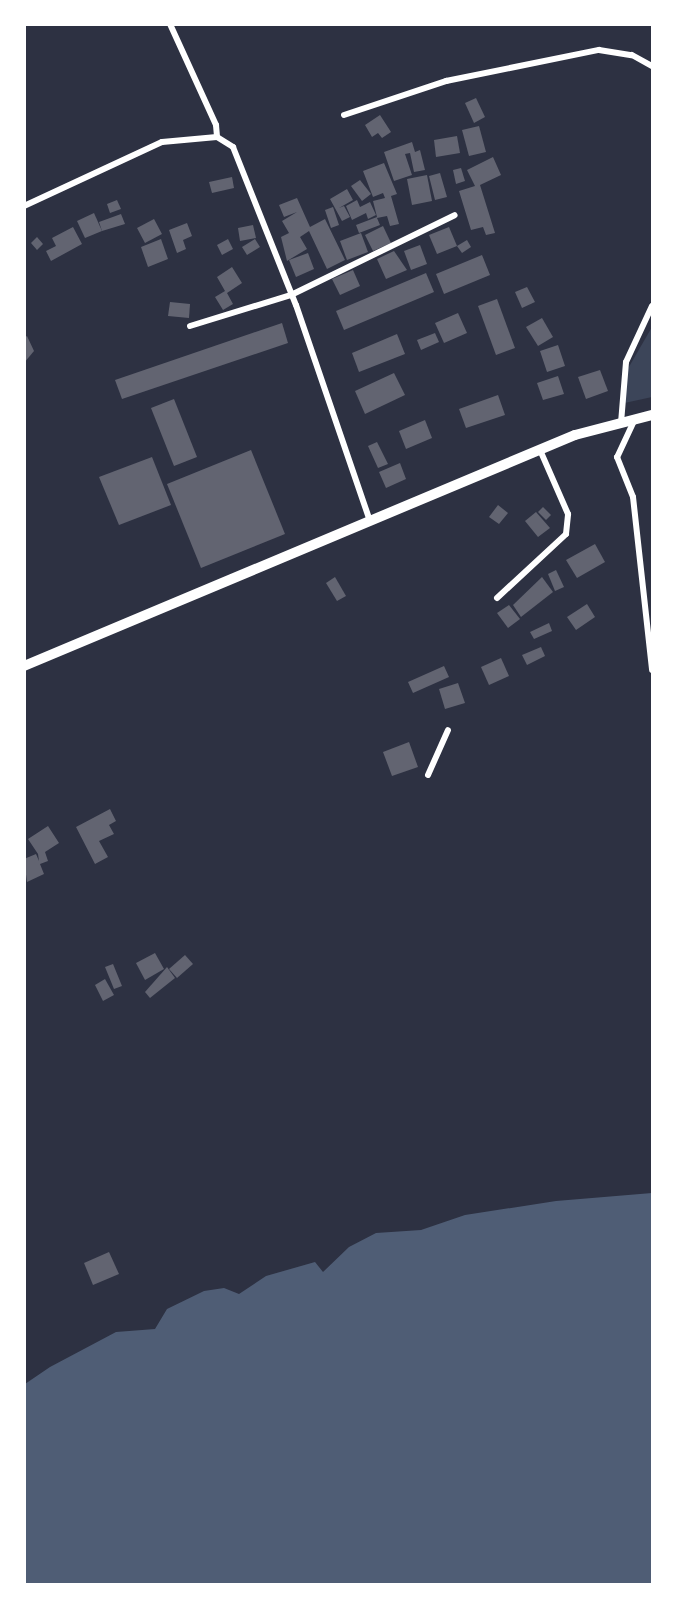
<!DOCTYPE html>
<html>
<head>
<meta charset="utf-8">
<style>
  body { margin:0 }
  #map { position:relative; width:677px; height:1609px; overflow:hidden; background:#2d3142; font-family:Ubuntu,sans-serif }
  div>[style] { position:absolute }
  .green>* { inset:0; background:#3c4559 }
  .water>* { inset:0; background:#4f5d75 }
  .building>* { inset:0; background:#626471 }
  .minor>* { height:6px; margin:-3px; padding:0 3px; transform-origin:3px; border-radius:3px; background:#fff }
  .primary>* { height:10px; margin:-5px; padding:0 5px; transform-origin:5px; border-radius:5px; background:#fff }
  span { translate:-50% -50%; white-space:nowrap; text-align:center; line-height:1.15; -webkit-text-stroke:7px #fff; paint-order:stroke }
  .frame { position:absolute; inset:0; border:26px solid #fff; pointer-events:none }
</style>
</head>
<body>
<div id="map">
  <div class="green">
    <div style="clip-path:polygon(652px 327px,652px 397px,620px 404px,626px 372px)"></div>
  </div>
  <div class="water">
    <div style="clip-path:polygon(652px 1193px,652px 1584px,25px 1584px,25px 1384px,50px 1367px,116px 1332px,155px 1329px,167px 1309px,204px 1291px,224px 1288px,239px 1294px,266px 1276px,315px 1262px,323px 1272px,349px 1247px,376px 1233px,421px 1230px,465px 1215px,556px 1201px)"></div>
  </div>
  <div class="building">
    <div style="clip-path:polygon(476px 98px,485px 117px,474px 123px,465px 103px)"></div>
    <div style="clip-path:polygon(380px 115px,391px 132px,382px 138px,378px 133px,372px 137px,365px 125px)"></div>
    <div style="clip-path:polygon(479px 126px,486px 152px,469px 156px,462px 130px)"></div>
    <div style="clip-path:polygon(457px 136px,460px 153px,436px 157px,434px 140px)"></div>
    <div style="clip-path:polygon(412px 142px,415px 152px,420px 150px,425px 170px,414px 172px,410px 153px,405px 154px,412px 175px,394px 181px,384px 152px)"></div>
    <div style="clip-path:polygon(493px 157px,501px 175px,480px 185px,495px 233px,486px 235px,483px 227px,471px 230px,459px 191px,475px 186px,467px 170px)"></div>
    <div style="clip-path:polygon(384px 163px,397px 194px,391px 196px,399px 224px,390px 226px,387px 216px,377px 218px,380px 225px,359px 233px,356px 225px,377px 217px,373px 201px,385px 198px,383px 193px,373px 197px,363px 171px)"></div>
    <div style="clip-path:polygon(461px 168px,465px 181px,456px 184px,453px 170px)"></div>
    <div style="clip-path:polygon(440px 173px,447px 197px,435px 200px,429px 176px)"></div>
    <div style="clip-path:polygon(427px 175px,432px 201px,412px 205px,407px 179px)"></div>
    <div style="clip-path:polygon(232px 177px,234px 188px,212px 193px,209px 182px)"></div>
    <div style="clip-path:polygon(360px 180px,371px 194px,362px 201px,351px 186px)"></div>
    <div style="clip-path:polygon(347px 189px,353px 200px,339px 208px,344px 206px,350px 217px,342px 221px,330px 199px)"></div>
    <div style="clip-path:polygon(297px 198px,310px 227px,325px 219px,345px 260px,327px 269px,309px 231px,300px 237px,307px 249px,287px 261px,281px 237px,289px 233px,282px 221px,297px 212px,284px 217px,279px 205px)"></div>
    <div style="clip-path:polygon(117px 200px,121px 209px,110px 213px,107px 204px)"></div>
    <div style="clip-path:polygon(357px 200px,360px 207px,370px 202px,376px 215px,368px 219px,366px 213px,352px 220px,346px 206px)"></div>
    <div style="clip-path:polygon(333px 207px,339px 225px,331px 228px,325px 210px)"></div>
    <div style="clip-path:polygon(94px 213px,102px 231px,85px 238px,77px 221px)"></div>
    <div style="clip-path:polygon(121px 214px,125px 224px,102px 231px,99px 222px)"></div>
    <div style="clip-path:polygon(154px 219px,162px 234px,145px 243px,137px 228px)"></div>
    <div style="clip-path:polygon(187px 223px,192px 236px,183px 240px,186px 249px,177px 253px,169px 230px)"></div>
    <div style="clip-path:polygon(253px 225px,256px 238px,240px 241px,238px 228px)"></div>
    <div style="clip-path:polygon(383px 226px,391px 243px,373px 251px,365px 235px)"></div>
    <div style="clip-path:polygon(73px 227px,82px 244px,51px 261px,46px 251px,56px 246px,52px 238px)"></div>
    <div style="clip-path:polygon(449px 227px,457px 246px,437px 254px,429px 235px)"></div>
    <div style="clip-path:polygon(361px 233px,368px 252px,347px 260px,340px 241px)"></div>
    <div style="clip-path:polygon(37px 237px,43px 244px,37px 250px,31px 243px)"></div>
    <div style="clip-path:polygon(161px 239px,168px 259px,148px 267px,141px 247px)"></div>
    <div style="clip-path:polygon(228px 239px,233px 249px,222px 255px,217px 245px)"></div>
    <div style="clip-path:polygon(255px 239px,260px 247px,247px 255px,242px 247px)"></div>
    <div style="clip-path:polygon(467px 240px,471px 247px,462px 253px,457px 246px)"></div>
    <div style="clip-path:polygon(420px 245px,427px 264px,411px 270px,404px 251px)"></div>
    <div style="clip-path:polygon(394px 251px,407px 270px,386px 279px,377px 259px)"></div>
    <div style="clip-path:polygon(308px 253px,314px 269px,296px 277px,289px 260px)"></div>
    <div style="clip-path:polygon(482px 255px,490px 275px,444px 294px,436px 274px)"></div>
    <div style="clip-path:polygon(232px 267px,242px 283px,227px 293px,233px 304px,223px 310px,215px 297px,225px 291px,217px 277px)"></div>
    <div style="clip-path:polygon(353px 270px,360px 286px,340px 295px,332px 279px)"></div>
    <div style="clip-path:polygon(426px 273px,434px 292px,344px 330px,336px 311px)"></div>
    <div style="clip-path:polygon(527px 287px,535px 302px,522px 308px,515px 292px)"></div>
    <div style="clip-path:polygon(497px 299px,515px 348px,496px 355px,478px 306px)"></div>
    <div style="clip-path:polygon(170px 302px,190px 304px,189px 318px,168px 316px)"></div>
    <div style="clip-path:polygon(458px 313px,467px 333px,444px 343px,435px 323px)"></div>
    <div style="clip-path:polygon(542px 318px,553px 337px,538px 346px,526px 327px)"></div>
    <div style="clip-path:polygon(282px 323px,288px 343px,122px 399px,115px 380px)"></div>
    <div style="clip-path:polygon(435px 333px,439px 342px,421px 350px,417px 340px)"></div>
    <div style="clip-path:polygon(397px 334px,405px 354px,359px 372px,352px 353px)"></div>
    <div style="clip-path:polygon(27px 336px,34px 351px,24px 363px,24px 338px)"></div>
    <div style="clip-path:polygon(558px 345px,565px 366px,547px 372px,540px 351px)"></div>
    <div style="clip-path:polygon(600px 370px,608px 391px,586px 399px,578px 377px)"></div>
    <div style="clip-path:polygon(394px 373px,405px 395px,365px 414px,355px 391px)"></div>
    <div style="clip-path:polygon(558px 376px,564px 394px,543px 400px,537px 383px)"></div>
    <div style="clip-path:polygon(498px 395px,505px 415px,466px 428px,459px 409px)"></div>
    <div style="clip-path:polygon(174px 399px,197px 457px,174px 466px,151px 408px)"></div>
    <div style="clip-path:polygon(425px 420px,432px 438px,406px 449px,399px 431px)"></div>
    <div style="clip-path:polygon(377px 442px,388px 464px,378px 468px,368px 446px)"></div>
    <div style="clip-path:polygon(251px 450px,285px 534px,201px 568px,167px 484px)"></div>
    <div style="clip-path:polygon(152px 457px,171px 505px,119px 525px,99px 477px)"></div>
    <div style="clip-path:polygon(400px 463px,406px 479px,386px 488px,379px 472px)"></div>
    <div style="clip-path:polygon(498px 505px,508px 513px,499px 524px,489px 517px)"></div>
    <div style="clip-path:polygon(543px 507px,551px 515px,546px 520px,538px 512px)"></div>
    <div style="clip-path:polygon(536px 512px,550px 528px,538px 537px,525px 521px)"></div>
    <div style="clip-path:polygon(595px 544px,605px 562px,577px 578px,566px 560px)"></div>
    <div style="clip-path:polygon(556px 570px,564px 587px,555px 591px,548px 574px)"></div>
    <div style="clip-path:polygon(335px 577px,346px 596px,337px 601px,326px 583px)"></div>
    <div style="clip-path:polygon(542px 577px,553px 592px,521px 617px,513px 605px)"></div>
    <div style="clip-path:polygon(587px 604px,595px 617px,576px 630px,567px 617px)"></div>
    <div style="clip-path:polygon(509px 605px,520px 619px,508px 628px,497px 613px)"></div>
    <div style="clip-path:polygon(549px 623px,552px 631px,534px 639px,530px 632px)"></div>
    <div style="clip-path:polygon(541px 647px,545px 656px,527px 665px,522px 655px)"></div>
    <div style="clip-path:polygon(501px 658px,509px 676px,489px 685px,481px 667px)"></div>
    <div style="clip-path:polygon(444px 666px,449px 677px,413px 693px,408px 682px)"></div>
    <div style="clip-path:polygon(458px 683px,465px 703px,445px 709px,439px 689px)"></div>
    <div style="clip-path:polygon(409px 742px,418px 767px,392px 776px,383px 752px)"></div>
    <div style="clip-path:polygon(110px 809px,116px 821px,109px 825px,114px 834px,99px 841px,108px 857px,95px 864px,76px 827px)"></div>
    <div style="clip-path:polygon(48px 826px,59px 843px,45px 852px,48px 861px,40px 864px,44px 874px,27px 882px,24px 859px,36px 854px,39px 861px,38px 854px,28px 839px)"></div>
    <div style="clip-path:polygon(155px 953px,164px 969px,145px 980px,136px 963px)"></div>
    <div style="clip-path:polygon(185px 955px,193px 964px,177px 978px,169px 969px)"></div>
    <div style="clip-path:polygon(113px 964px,122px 986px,114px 989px,105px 967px)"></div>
    <div style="clip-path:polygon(167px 967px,175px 978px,150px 998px,145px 992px)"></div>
    <div style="clip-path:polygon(105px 979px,114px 995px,103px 1001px,95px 985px)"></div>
    <div style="clip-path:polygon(109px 1252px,119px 1274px,93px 1285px,84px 1263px)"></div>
  </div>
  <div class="minor">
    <div style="left:170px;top:24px;width:111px;rotate:65.5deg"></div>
    <div style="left:216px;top:125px;width:12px;rotate:85deg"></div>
    <div style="left:344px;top:115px;width:108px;rotate:-18.4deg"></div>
    <div style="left:446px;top:81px;width:156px;rotate:-11.5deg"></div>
    <div style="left:599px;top:50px;width:33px;rotate:9deg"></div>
    <div style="left:632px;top:55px;width:23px;rotate:29deg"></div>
    <div style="left:24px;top:206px;width:152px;rotate:-24.9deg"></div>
    <div style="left:162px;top:142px;width:55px;rotate:-5.2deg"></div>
    <div style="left:217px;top:137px;width:19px;rotate:32deg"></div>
    <div style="left:233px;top:147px;width:170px;rotate:68.3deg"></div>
    <div style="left:296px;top:305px;width:228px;rotate:71.1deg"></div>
    <div style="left:190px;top:326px;width:106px;rotate:-17.1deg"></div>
    <div style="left:291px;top:295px;width:182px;rotate:-26deg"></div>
    <div style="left:634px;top:421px;width:40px;rotate:115deg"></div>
    <div style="left:617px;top:457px;width:43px;rotate:68.2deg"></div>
    <div style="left:633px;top:497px;width:174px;rotate:83.7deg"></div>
    <div style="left:621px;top:423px;width:61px;rotate:-85.3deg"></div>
    <div style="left:626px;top:362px;width:62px;rotate:-65.1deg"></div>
    <div style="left:497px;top:598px;width:94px;rotate:-42.8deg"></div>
    <div style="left:566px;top:534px;width:20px;rotate:-84deg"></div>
    <div style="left:568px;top:514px;width:70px;rotate:-113.6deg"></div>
    <div style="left:428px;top:775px;width:49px;rotate:-66deg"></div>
  </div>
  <div class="primary">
    <div style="left:24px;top:666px;width:597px;rotate:-22.75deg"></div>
    <div style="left:575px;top:435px;width:80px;rotate:-14.6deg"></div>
  </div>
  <div class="frame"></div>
</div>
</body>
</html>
